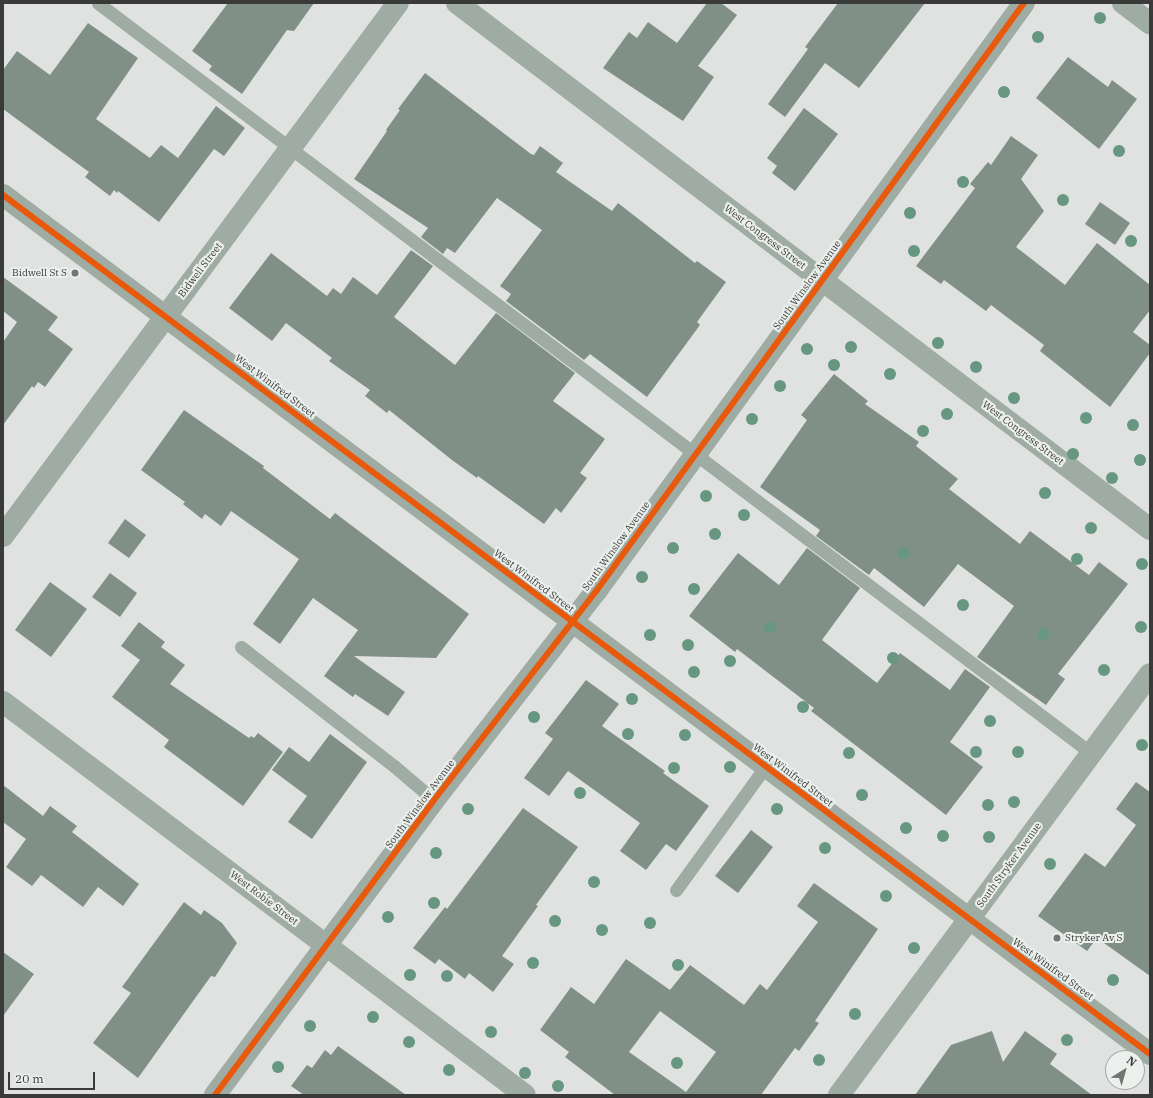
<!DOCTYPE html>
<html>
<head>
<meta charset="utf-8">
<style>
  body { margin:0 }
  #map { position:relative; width:1153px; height:1098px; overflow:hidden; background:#dfe2e0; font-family:"IBM Plex Serif",serif }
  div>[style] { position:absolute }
  .building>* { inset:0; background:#819087 }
  .lane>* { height:13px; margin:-6.5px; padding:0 6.5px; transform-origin:6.5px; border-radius:6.5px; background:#9eaca3 }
  .street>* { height:22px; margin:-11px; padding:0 11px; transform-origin:11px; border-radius:11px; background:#9eaca3 }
  .cycleway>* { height:6px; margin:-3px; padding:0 3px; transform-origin:3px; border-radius:3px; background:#e8590c }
  .trees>* { width:12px; height:12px; margin:-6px; border-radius:50%; background:#679780 }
  .dots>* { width:11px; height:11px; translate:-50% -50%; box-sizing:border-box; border:2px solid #ecf0ed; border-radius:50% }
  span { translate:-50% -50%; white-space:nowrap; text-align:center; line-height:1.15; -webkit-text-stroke:4px #ecf0ed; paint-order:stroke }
  .street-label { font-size:10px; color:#393a39 }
  .poi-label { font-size:10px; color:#393a39 }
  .right { translate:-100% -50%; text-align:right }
  .left { translate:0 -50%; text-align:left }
  .frame { position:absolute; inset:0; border:4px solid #393a39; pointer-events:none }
  .north { position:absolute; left:1105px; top:1050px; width:40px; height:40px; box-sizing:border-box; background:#ecf0ed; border:1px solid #a4a7a5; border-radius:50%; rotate:37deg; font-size:11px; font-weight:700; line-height:16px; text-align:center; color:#393a39 }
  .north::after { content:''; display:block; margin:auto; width:14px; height:18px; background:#737573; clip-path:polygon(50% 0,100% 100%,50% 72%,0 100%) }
  .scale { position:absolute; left:8px; top:1072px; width:87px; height:18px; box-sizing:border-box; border:2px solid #393a39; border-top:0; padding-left:5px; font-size:12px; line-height:14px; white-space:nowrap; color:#393a39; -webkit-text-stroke:3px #ecf0ed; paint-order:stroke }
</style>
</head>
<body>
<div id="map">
  <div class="building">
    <div style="clip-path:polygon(228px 3px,314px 3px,294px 31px,287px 30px,242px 94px,209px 70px,212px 66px,192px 51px)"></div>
    <div style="clip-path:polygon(707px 3px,721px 3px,737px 15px,698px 66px,714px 77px,683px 121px,603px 68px,629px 32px,637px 38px,648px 22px,677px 43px)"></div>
    <div style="clip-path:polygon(838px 3px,925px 3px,859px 88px,825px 63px,785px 117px,768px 104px,808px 49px,805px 47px)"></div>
    <div style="clip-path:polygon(88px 23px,138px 58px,96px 119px,150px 158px,161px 145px,178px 158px,216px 106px,245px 128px,224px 156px,214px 149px,159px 222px,118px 191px,117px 193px,114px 190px,110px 196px,85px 177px,89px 172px,3px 109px,3px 70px,17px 51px,50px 75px)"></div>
    <div style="clip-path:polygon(1068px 57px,1108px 87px,1112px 80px,1137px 99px,1099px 149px,1036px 98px)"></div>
    <div style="clip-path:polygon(425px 73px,531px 154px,534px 155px,540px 146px,563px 163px,556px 172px,612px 211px,618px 203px,695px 263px,697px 261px,726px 282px,697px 322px,700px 325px,647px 397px,590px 354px,584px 360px,506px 301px,511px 294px,500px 286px,542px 230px,497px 198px,455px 253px,447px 248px,443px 254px,421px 237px,428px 228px,354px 179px,387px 131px,386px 130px,400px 110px,398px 109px)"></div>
    <div style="clip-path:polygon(804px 108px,838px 134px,795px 191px,772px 173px,777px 166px,767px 158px)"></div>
    <div style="clip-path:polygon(1011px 136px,1038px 155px,1021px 179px,1044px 211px,1016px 247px,1065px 285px,1097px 243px,1150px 285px,1150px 310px,1133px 332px,1150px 345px,1150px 353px,1110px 407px,1040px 351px,1044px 345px,991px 305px,986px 311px,944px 280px,941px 284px,916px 266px,975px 188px,970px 184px,988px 162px,991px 165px)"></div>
    <div style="clip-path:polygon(1100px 202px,1130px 223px,1115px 245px,1085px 224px)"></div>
    <div style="clip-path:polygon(411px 250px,433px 266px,394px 317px,455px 365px,496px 313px,575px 373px,553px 401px,605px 439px,580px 473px,587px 478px,561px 513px,556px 508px,544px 524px,478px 476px,477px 478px,452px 460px,389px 410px,387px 413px,365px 396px,370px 390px,329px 361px,332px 358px,286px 323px,272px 341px,229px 308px,271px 253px,327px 296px,333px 288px,341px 294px,353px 277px,377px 295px)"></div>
    <div style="clip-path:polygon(3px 277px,58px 317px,48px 330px,73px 349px,45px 387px,38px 382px,34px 388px,32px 386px,3px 425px,3px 342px,17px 322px,3px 311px)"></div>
    <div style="clip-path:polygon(834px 374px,868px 401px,865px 404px,919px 442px,916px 446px,958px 479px,949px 489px,1020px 544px,1030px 531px,1089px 575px,1099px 562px,1128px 584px,1058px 674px,1065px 679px,1046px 705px,977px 657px,1014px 606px,958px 564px,924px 607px,874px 568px,869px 575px,816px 536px,820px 530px,760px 487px,807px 420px,801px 415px)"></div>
    <div style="clip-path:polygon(184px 410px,264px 466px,263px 468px,330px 519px,335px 513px,469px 614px,436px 658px,354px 656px,405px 692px,388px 716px,355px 694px,353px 697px,324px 676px,358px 630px,313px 598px,280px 644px,253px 624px,299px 559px,231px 511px,221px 526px,205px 514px,202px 519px,183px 504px,185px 502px,141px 470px)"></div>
    <div style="clip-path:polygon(125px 519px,146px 535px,129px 558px,108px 543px)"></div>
    <div style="clip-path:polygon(807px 548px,860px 588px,822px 640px,877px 683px,900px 653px,950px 690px,965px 669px,990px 687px,950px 742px,983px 767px,946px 815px,811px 711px,814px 708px,737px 649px,735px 652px,689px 616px,738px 553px,779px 585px)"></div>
    <div style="clip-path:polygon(110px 573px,137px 593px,120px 617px,92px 597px)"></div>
    <div style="clip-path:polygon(50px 582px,87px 609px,51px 657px,15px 630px)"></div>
    <div style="clip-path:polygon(139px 622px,165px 642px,161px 647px,185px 665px,170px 684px,249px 738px,251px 736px,254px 738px,258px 733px,283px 752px,243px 806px,164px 747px,169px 740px,112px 697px,140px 660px,121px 646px)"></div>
    <div style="clip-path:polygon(586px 680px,619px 704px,602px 726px,665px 771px,663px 773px,709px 806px,676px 851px,666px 844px,646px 870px,620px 851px,640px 823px,568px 771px,549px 796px,524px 778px,553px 739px,545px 733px)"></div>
    <div style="clip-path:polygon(330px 734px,367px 762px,312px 839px,288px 822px,307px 796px,272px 770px,289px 747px,309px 762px)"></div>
    <div style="clip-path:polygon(1136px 782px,1150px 792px,1150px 976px,1097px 938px,1087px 951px,1038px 916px,1085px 853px,1105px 867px,1136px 825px,1116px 809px)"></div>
    <div style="clip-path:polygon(3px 785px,43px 816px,50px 806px,77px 826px,72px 832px,139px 884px,123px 906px,98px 887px,83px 907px,41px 875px,32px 886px,6px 867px,26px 839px,3px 822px)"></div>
    <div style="clip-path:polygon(523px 808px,578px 847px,536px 905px,538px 906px,502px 956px,514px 964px,493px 992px,469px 973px,465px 979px,439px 959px,435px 964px,413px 948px,445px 907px,447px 909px)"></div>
    <div style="clip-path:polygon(751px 830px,773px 847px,738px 893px,715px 876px)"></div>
    <div style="clip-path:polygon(evenodd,814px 883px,878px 929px,815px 1021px,819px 1023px,799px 1051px,795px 1048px,761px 1095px,615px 1095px,565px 1057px,569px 1052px,540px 1030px,571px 987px,594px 1004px,626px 959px,670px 990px,690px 965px,744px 1005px,760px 984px,767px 990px,818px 922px,797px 906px,814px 883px,660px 1011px,716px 1052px,686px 1092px,629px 1052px,660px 1011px)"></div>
    <div style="clip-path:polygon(184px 902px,201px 915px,204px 910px,222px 923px,237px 943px,215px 977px,211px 976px,138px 1078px,93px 1043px,131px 993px,122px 987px)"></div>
    <div style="clip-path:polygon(3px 952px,34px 974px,3px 1016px)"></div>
    <div style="clip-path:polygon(992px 1031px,1003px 1062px,1025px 1031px,1057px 1054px,1050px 1064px,1092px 1095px,915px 1095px,951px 1045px)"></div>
    <div style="clip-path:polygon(338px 1046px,406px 1095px,304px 1095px,291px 1086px,307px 1065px,312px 1068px,325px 1050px,331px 1055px)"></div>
  </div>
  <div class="lane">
    <div style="left:98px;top:3px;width:1244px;rotate:37.06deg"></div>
    <div style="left:241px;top:647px;width:194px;rotate:37.9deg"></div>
    <div style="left:394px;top:766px;width:52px;rotate:40.4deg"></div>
    <div style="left:676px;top:890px;width:152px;rotate:-54.1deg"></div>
  </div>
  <div class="street">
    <div style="left:457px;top:3px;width:870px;rotate:37.2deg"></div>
    <div style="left:1123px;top:3px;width:34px;rotate:37deg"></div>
    <div style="left:3px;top:195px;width:1433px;rotate:36.83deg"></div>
    <div style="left:3px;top:536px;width:663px;rotate:-53.46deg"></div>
    <div style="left:3px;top:702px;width:653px;rotate:36.98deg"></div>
    <div style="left:215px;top:1095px;width:367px;rotate:-53.4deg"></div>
    <div style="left:434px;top:800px;width:266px;rotate:-52.2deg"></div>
    <div style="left:597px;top:590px;width:726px;rotate:-53.97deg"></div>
    <div style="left:839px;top:1095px;width:523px;rotate:-53.55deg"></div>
  </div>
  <div class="cycleway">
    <div style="left:3px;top:195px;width:1433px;rotate:36.83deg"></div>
    <div style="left:215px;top:1095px;width:367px;rotate:-53.4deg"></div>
    <div style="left:434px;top:800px;width:266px;rotate:-52.2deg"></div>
    <div style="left:597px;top:590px;width:726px;rotate:-53.97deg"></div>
  </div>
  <div class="trees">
    <div style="left:1100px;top:18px"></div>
    <div style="left:1038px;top:37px"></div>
    <div style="left:1004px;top:92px"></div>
    <div style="left:1119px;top:151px"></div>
    <div style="left:963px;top:182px"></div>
    <div style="left:1063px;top:200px"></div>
    <div style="left:910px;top:213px"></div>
    <div style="left:1131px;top:241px"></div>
    <div style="left:914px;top:251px"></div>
    <div style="left:938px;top:343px"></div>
    <div style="left:851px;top:347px"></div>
    <div style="left:807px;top:349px"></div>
    <div style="left:834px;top:365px"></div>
    <div style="left:976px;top:367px"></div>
    <div style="left:890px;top:374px"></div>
    <div style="left:780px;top:386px"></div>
    <div style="left:1014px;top:398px"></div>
    <div style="left:947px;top:414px"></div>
    <div style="left:1086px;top:418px"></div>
    <div style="left:752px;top:419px"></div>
    <div style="left:1133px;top:425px"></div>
    <div style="left:923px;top:431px"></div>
    <div style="left:1073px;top:454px"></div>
    <div style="left:1140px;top:460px"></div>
    <div style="left:1112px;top:478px"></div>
    <div style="left:1045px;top:493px"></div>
    <div style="left:706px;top:496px"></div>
    <div style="left:744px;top:515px"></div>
    <div style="left:1091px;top:528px"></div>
    <div style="left:715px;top:534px"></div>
    <div style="left:673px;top:548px"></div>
    <div style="left:903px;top:553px"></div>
    <div style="left:1077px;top:559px"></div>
    <div style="left:1142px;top:564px"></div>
    <div style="left:642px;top:577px"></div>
    <div style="left:694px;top:589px"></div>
    <div style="left:963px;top:605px"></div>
    <div style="left:770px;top:627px"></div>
    <div style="left:1141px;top:627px"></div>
    <div style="left:1043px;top:634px"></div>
    <div style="left:650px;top:635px"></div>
    <div style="left:688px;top:645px"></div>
    <div style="left:893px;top:658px"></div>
    <div style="left:730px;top:661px"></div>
    <div style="left:1104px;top:670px"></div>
    <div style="left:694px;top:672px"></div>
    <div style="left:632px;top:699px"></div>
    <div style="left:803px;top:707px"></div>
    <div style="left:534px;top:717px"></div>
    <div style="left:990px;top:721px"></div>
    <div style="left:628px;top:734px"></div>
    <div style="left:685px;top:735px"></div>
    <div style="left:1142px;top:745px"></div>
    <div style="left:976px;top:752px"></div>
    <div style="left:1018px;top:752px"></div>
    <div style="left:849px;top:753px"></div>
    <div style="left:730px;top:767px"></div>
    <div style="left:674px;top:768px"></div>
    <div style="left:580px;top:793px"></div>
    <div style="left:862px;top:795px"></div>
    <div style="left:1014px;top:802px"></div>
    <div style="left:988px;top:805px"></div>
    <div style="left:468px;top:809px"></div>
    <div style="left:777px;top:809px"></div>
    <div style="left:906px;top:828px"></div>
    <div style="left:943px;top:836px"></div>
    <div style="left:989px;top:837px"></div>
    <div style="left:825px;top:848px"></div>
    <div style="left:436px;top:853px"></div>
    <div style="left:1050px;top:864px"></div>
    <div style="left:594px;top:882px"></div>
    <div style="left:886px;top:896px"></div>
    <div style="left:434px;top:903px"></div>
    <div style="left:388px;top:917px"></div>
    <div style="left:555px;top:921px"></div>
    <div style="left:650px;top:923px"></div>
    <div style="left:602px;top:930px"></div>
    <div style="left:914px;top:948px"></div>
    <div style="left:533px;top:963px"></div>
    <div style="left:678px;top:965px"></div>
    <div style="left:410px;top:975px"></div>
    <div style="left:447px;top:976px"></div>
    <div style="left:1113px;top:980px"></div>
    <div style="left:855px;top:1014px"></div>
    <div style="left:373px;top:1017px"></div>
    <div style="left:310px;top:1026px"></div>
    <div style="left:491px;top:1032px"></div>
    <div style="left:1067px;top:1040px"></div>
    <div style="left:409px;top:1042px"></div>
    <div style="left:819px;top:1060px"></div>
    <div style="left:677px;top:1063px"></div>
    <div style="left:278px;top:1067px"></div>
    <div style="left:449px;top:1070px"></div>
    <div style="left:525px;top:1073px"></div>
    <div style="left:558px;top:1086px"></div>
  </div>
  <div class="dots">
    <div style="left:75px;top:273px;background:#737573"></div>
    <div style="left:1057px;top:938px;background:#737573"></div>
  </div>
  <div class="street-label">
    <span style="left:765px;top:237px;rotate:37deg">West Congress Street</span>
    <span style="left:200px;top:270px;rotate:-53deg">Bidwell Street</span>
    <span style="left:807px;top:285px;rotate:-54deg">South Winslow Avenue</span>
    <span style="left:275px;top:386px;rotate:37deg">West Winifred Street</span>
    <span style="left:1023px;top:433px;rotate:37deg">West Congress Street</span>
    <span style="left:616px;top:546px;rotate:-54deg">South Winslow Avenue</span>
    <span style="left:534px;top:581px;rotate:37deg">West Winifred Street</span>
    <span style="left:793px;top:775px;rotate:37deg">West Winifred Street</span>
    <span style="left:420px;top:804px;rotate:-53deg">South Winslow Avenue</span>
    <span style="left:1009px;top:865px;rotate:-54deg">South Stryker Avenue</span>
    <span style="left:264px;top:898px;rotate:37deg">West Robie Street</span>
    <span style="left:1053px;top:969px;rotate:36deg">West Winifred Street</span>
  </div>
  <div class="poi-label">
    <span class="right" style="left:67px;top:273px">Bidwell St S</span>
    <span class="left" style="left:1065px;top:938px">Stryker Av S</span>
  </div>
  <div class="frame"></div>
  <div class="north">N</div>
  <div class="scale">20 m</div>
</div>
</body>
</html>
